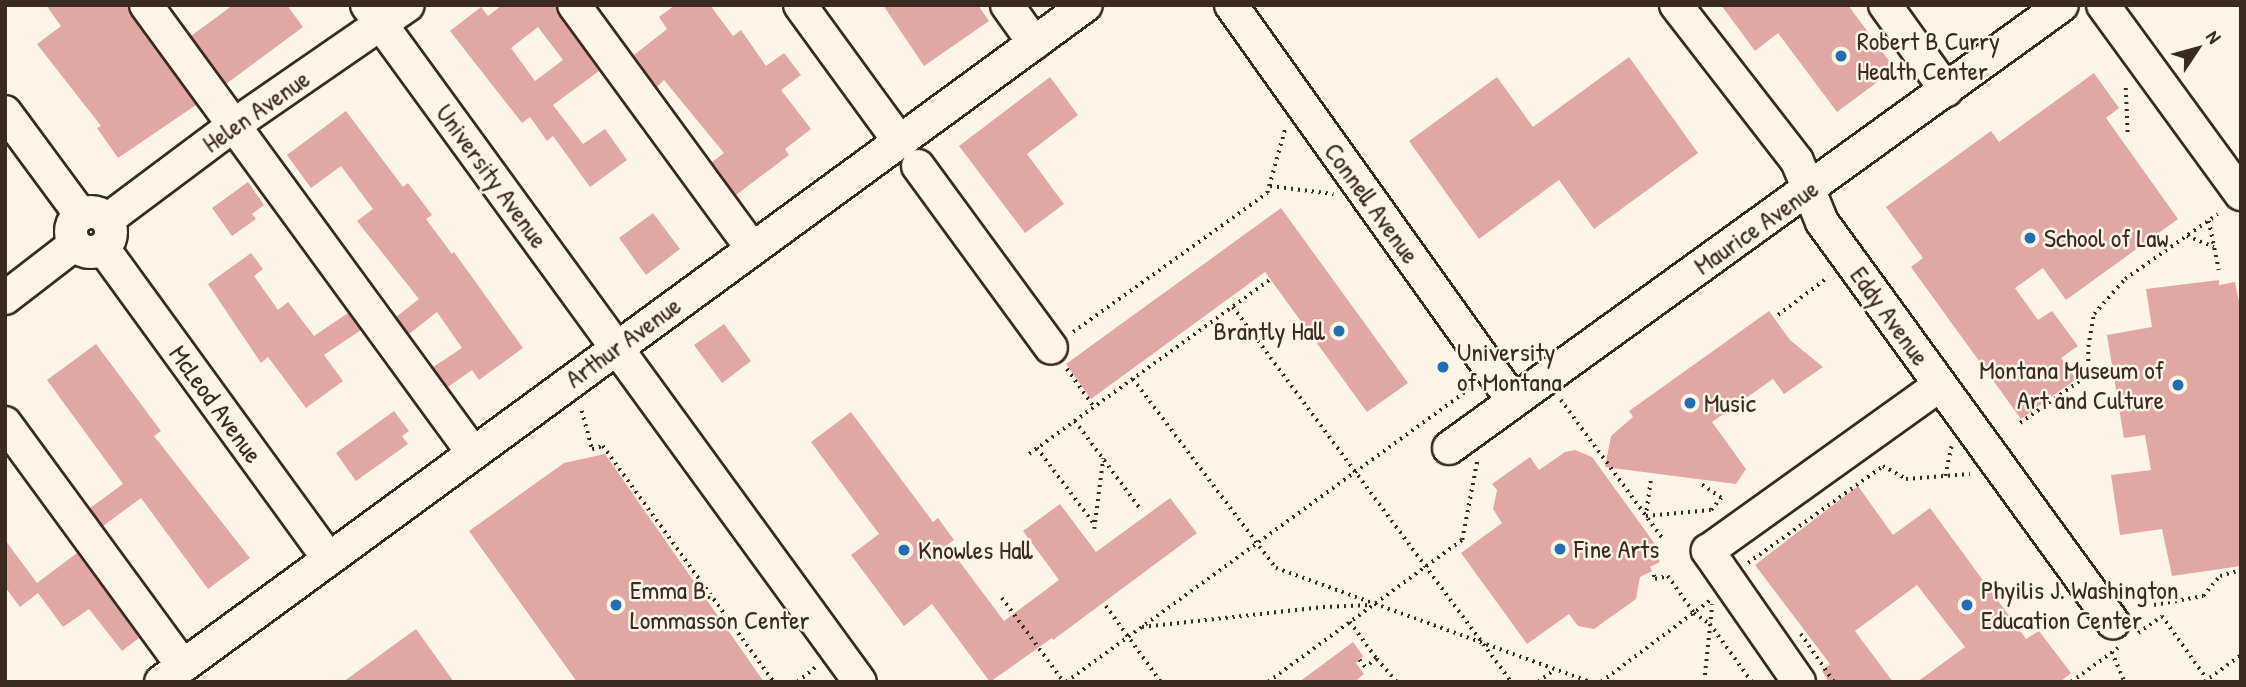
<!DOCTYPE html>
<html>
<head>
<meta charset="utf-8">
<style>
  body { margin:0 }
  #map { position:relative; width:2246px; height:687px; overflow:hidden; background:#fcf5e5; font-family:"Patrick Hand",sans-serif }
  div>[style] { position:absolute }
  .building>* { inset:0; background:#e1a7a2 }
  .path>* { height:3.5px; margin-top:-1.75px; transform-origin:0; background:repeating-linear-gradient(90deg,#3b2a1e 0 2px,transparent 0 7px) }
  .roads { filter:drop-shadow(2px 0 #3b2a1e) drop-shadow(-2px 0 #3b2a1e) drop-shadow(0 2px #3b2a1e) drop-shadow(0 -2px #3b2a1e) }
  .minor>* { height:32px; margin:-16px; padding:0 16px; transform-origin:16px; border-radius:16px; background:#fcf5e5 }
  .minor>.ring { margin:-16px; padding:0; box-sizing:content-box; background:none; border:32px solid #fcf5e5; border-radius:50% }
  .dots>* { width:19px; height:19px; translate:-50% -50%; box-sizing:border-box; border:4px solid #fcf5e5; border-radius:50% }
  span { translate:-50% -50%; white-space:nowrap; text-align:center; line-height:1.15; -webkit-text-stroke:5px #fcf5e5; paint-order:stroke }
  .poi-label { font-size:26px; color:#3b2a1e }
  .left { translate:0 -50%; text-align:left }
  .right { translate:-100% -50%; text-align:right }
  .street-label { font-size:26px; color:#3b2a1e }
  .frame { position:absolute; inset:0; border:7px solid #3b2a1e; pointer-events:none }
  .north { position:absolute; left:2162px; top:14px; width:70px; height:70px; -webkit-text-stroke:5px #fcf5e5; paint-order:stroke; rotate:54deg; font-size:19px; font-weight:700; line-height:28px; text-align:center; color:#3b2a1e }
  .north::after { content:''; display:block; margin:auto; width:24px; height:32px; background:#3b2a1e; clip-path:polygon(50% 0,100% 100%,50% 72%,0 100%) }
</style>
</head>
<body>
<div id="map">
  <div class="building">
    <div style="clip-path:polygon(46px 5px,128px 5px,131px 16px,196px 105px,118px 158px,97px 128px,101px 126px,37px 44px,61px 26px)"></div>
    <div style="clip-path:polygon(233px 5px,287px 5px,303px 27px,226px 84px,191px 36px)"></div>
    <div style="clip-path:polygon(evenodd,502px 5px,556px 5px,559px 16px,599px 71px,553px 105px,583px 144px,605px 129px,627px 160px,590px 187px,553px 136px,547px 141px,530px 117px,522px 123px,450px 31px,481px 7px,488px 16px,502px 5px,538px 27px,563px 60px,535px 81px,511px 48px,538px 27px)"></div>
    <div style="clip-path:polygon(675px 5px,710px 5px,733px 36px,741px 30px,766px 66px,784px 53px,801px 75px,781px 90px,811px 129px,785px 149px,789px 155px,736px 195px,712px 162px,724px 153px,664px 80px,657px 87px,634px 55px,667px 29px,659px 17px)"></div>
    <div style="clip-path:polygon(883px 5px,978px 5px,989px 21px,924px 66px)"></div>
    <div style="clip-path:polygon(1721px 5px,1848px 5px,1895px 69px,1837px 112px,1778px 33px,1755px 51px)"></div>
    <div style="clip-path:polygon(1629px 57px,1698px 153px,1594px 229px,1559px 180px,1479px 239px,1409px 141px,1497px 77px,1533px 127px)"></div>
    <div style="clip-path:polygon(2094px 73px,2119px 108px,2106px 118px,2178px 219px,2066px 300px,2043px 268px,2015px 288px,2038px 320px,2052px 311px,2078px 346px,2061px 358px,2076px 379px,2021px 419px,1911px 267px,1923px 258px,1886px 207px,1991px 131px,1999px 142px)"></div>
    <div style="clip-path:polygon(1050px 77px,1078px 115px,1027px 154px,1064px 204px,1025px 233px,959px 146px)"></div>
    <div style="clip-path:polygon(346px 111px,403px 187px,408px 183px,432px 215px,426px 219px,452px 254px,454px 252px,523px 348px,479px 380px,472px 370px,448px 387px,433px 367px,462px 348px,437px 312px,409px 334px,396px 317px,419px 299px,357px 221px,373px 209px,341px 166px,311px 188px,287px 155px)"></div>
    <div style="clip-path:polygon(248px 182px,264px 205px,252px 214px,256px 219px,232px 236px,212px 208px)"></div>
    <div style="clip-path:polygon(1281px 208px,1408px 383px,1367px 412px,1265px 272px,1091px 399px,1066px 364px)"></div>
    <div style="clip-path:polygon(653px 213px,680px 249px,646px 275px,619px 238px)"></div>
    <div style="clip-path:polygon(251px 253px,263px 269px,254px 276px,278px 310px,288px 302px,314px 336px,348px 313px,361px 330px,324px 355px,343px 381px,306px 408px,268px 357px,261px 363px,208px 284px)"></div>
    <div style="clip-path:polygon(2219px 280px,2219px 285px,2235px 282px,2241px 311px,2241px 566px,2172px 576px,2162px 529px,2120px 535px,2111px 475px,2151px 470px,2145px 435px,2124px 438px,2107px 335px,2152px 327px,2146px 289px)"></div>
    <div style="clip-path:polygon(1769px 311px,1790px 340px,1823px 367px,1784px 394px,1773px 379px,1712px 422px,1746px 469px,1736px 484px,1605px 467px,1611px 436px,1633px 417px,1629px 411px)"></div>
    <div style="clip-path:polygon(724px 324px,751px 361px,722px 383px,694px 345px)"></div>
    <div style="clip-path:polygon(96px 344px,161px 431px,154px 436px,250px 558px,208px 589px,141px 498px,103px 526px,90px 508px,123px 484px,47px 380px)"></div>
    <div style="clip-path:polygon(394px 411px,409px 431px,402px 436px,408px 444px,356px 481px,336px 453px)"></div>
    <div style="clip-path:polygon(851px 412px,933px 522px,938px 518px,954px 540px,947px 545px,1004px 621px,1059px 580px,1023px 531px,1060px 504px,1096px 552px,1170px 498px,1197px 533px,1053px 640px,1052px 638px,990px 682px,932px 604px,904px 626px,851px 555px,879px 534px,811px 442px)"></div>
    <div style="clip-path:polygon(1575px 450px,1592px 457px,1655px 544px,1652px 546px,1660px 562px,1650px 567px,1652px 571px,1640px 577px,1636px 599px,1594px 629px,1578px 626px,1569px 614px,1527px 644px,1461px 553px,1502px 523px,1493px 509px,1497px 490px,1492px 484px,1530px 457px,1539px 470px,1565px 452px)"></div>
    <div style="clip-path:polygon(605px 454px,764px 682px,577px 682px,469px 531px,564px 463px)"></div>
    <div style="clip-path:polygon(1858px 486px,1893px 535px,1930px 508px,2026px 639px,2039px 631px,2071px 673px,2060px 682px,1917px 682px,1965px 647px,1917px 585px,1855px 631px,1893px 682px,1829px 682px,1822px 671px,1830px 664px,1755px 565px)"></div>
    <div style="clip-path:polygon(5px 540px,37px 583px,77px 553px,139px 638px,122px 651px,89px 609px,63px 627px,38px 593px,20px 607px,5px 587px)"></div>
    <div style="clip-path:polygon(416px 629px,454px 682px,343px 682px)"></div>
    <div style="clip-path:polygon(1353px 642px,1363px 656px,1356px 663px,1364px 674px,1354px 682px,1299px 682px)"></div>
  </div>
  <div class="path">
    <div style="left:2126px;top:88px;width:47px;rotate:87.6deg"></div>
    <div style="left:1270px;top:186px;width:64px;rotate:7.2deg"></div>
    <div style="left:2209px;top:221px;width:50px;rotate:78.5deg"></div>
    <div style="left:2187px;top:236px;width:29px;rotate:22deg"></div>
    <div style="left:1233px;top:307px;width:467px;rotate:53.4deg"></div>
    <div style="left:1778px;top:315px;width:63px;rotate:-37.2deg"></div>
    <div style="left:1073px;top:332px;width:239px;rotate:-35.6deg"></div>
    <div style="left:1267px;top:193px;width:66px;rotate:-74.3deg"></div>
    <div style="left:1067px;top:369px;width:47px;rotate:54.6deg"></div>
    <div style="left:1133px;top:379px;width:237px;rotate:52.9deg"></div>
    <div style="left:1276px;top:568px;width:335px;rotate:19.9deg"></div>
    <div style="left:1561px;top:400px;width:172px;rotate:53.7deg"></div>
    <div style="left:582px;top:411px;width:39px;rotate:75deg"></div>
    <div style="left:592px;top:449px;width:11px;rotate:-15deg"></div>
    <div style="left:603px;top:446px;width:291px;rotate:54.1deg"></div>
    <div style="left:1075px;top:421px;width:107px;rotate:53.3deg"></div>
    <div style="left:2020px;top:423px;width:83px;rotate:-35.2deg"></div>
    <div style="left:2088px;top:375px;width:28px;rotate:-90deg"></div>
    <div style="left:2088px;top:347px;width:34px;rotate:-80deg"></div>
    <div style="left:2094px;top:314px;width:47px;rotate:-48.5deg"></div>
    <div style="left:2125px;top:279px;width:113px;rotate:-35deg"></div>
    <div style="left:1037px;top:448px;width:96px;rotate:53deg"></div>
    <div style="left:1029px;top:454px;width:299px;rotate:-35.9deg"></div>
    <div style="left:1945px;top:476px;width:30px;rotate:-78deg"></div>
    <div style="left:1651px;top:481px;width:35px;rotate:98deg"></div>
    <div style="left:1646px;top:516px;width:65px;rotate:-5.3deg"></div>
    <div style="left:1711px;top:510px;width:16px;rotate:-50deg"></div>
    <div style="left:1721px;top:498px;width:27px;rotate:-146deg"></div>
    <div style="left:1094px;top:529px;width:71px;rotate:-82.7deg"></div>
    <div style="left:1748px;top:563px;width:166px;rotate:-35.7deg"></div>
    <div style="left:1883px;top:466px;width:26px;rotate:29deg"></div>
    <div style="left:1906px;top:479px;width:64px;rotate:-4.5deg"></div>
    <div style="left:1654px;top:575px;width:4px;rotate:76deg"></div>
    <div style="left:1655px;top:579px;width:13px;rotate:-13deg"></div>
    <div style="left:1668px;top:576px;width:45px;rotate:54.9deg"></div>
    <div style="left:1694px;top:613px;width:19px;rotate:35deg"></div>
    <div style="left:1710px;top:624px;width:72px;rotate:54.1deg"></div>
    <div style="left:1002px;top:598px;width:104px;rotate:53.6deg"></div>
    <div style="left:2154px;top:605px;width:50px;rotate:-10.4deg"></div>
    <div style="left:2203px;top:596px;width:26px;rotate:-50deg"></div>
    <div style="left:2220px;top:576px;width:22px;rotate:-16deg"></div>
    <div style="left:1106px;top:606px;width:94px;rotate:54.1deg"></div>
    <div style="left:1350px;top:622px;width:46px;rotate:53.9deg"></div>
    <div style="left:1377px;top:659px;width:14px;rotate:146deg"></div>
    <div style="left:1365px;top:667px;width:9px;rotate:-131deg"></div>
    <div style="left:1142px;top:627px;width:182px;rotate:-6.3deg"></div>
    <div style="left:1323px;top:607px;width:48px;rotate:-2.4deg"></div>
    <div style="left:2138px;top:633px;width:29px;rotate:-35deg"></div>
    <div style="left:2162px;top:616px;width:77px;rotate:54.5deg"></div>
    <div style="left:1801px;top:634px;width:58px;rotate:55.5deg"></div>
    <div style="left:2112px;top:652px;width:33px;rotate:67deg"></div>
    <div style="left:1377px;top:659px;width:30px;rotate:49deg"></div>
    <div style="left:797px;top:682px;width:26px;rotate:-39deg"></div>
    <div style="left:1066px;top:682px;width:502px;rotate:-36deg"></div>
    <div style="left:1268px;top:682px;width:240px;rotate:-36.2deg"></div>
    <div style="left:1462px;top:540px;width:80px;rotate:-79.2deg"></div>
    <div style="left:1538px;top:682px;width:21px;rotate:-37deg"></div>
    <div style="left:1601px;top:682px;width:139px;rotate:-36.8deg"></div>
    <div style="left:1704px;top:682px;width:78px;rotate:-84.1deg"></div>
    <div style="left:2071px;top:682px;width:58px;rotate:-35.9deg"></div>
    <div style="left:2204px;top:682px;width:46px;rotate:-36.1deg"></div>
  </div>
  <div class="roads">
    <div class="minor">
      <div style="left:146px;top:5px;width:555px;rotate:53.87deg"></div>
      <div style="left:367px;top:5px;width:837px;rotate:53.94deg"></div>
      <div style="left:574px;top:5px;width:301px;rotate:53.8deg"></div>
      <div style="left:800px;top:5px;width:168px;rotate:53.9deg"></div>
      <div style="left:1007px;top:5px;width:47px;rotate:54.6deg"></div>
      <div style="left:1231px;top:5px;width:485px;rotate:54.5deg"></div>
      <div style="left:1676px;top:5px;width:197px;rotate:52.2deg"></div>
      <div style="left:1797px;top:161px;width:66px;rotate:67.7deg"></div>
      <div style="left:1822px;top:222px;width:495px;rotate:54deg"></div>
      <div style="left:1885px;top:5px;width:105px;rotate:54.3deg"></div>
      <div style="left:2103px;top:5px;width:234px;rotate:53.9deg"></div>
      <div style="left:5px;top:112px;width:128px;rotate:53.6deg"></div>
      <div style="left:918px;top:166px;width:225px;rotate:53.8deg"></div>
      <div class="ring" style="left:71px;top:212px;width:8px;height:8px"></div>
      <div style="left:107px;top:220px;width:159px;rotate:-36.8deg"></div>
      <div style="left:234px;top:125px;width:211px;rotate:-34.6deg"></div>
      <div style="left:103px;top:248px;width:384px;rotate:54deg"></div>
      <div style="left:5px;top:298px;width:88px;rotate:-37.6deg"></div>
      <div style="left:5px;top:423px;width:301px;rotate:53.8deg"></div>
      <div style="left:1449px;top:448px;width:756px;rotate:-35.85deg"></div>
      <div style="left:161px;top:682px;width:1146px;rotate:-36.2deg"></div>
      <div style="left:1799px;top:682px;width:160px;rotate:-124.8deg"></div>
      <div style="left:1708px;top:551px;width:285px;rotate:-35.6deg"></div>
    </div>
  </div>
  <div class="dots">
    <div style="left:1841px;top:56px;background:#1f6fb2"></div>
    <div style="left:2030px;top:238px;background:#1f6fb2"></div>
    <div style="left:1339px;top:331px;background:#1f6fb2"></div>
    <div style="left:1443px;top:367px;background:#1f6fb2"></div>
    <div style="left:2178px;top:385px;background:#1f6fb2"></div>
    <div style="left:1690px;top:403px;background:#1f6fb2"></div>
    <div style="left:1560px;top:549px;background:#1f6fb2"></div>
    <div style="left:904px;top:550px;background:#1f6fb2"></div>
    <div style="left:616px;top:605px;background:#1f6fb2"></div>
    <div style="left:1967px;top:605px;background:#1f6fb2"></div>
  </div>
  <div class="poi-label">
    <span class="left" style="left:1857px;top:56px">Robert B Curry<br>Health Center</span>
    <span class="left" style="left:2044px;top:238px">School of Law</span>
    <span class="right" style="left:1325px;top:331px">Brantly Hall</span>
    <span class="left" style="left:1457px;top:367px">University<br>of Montana</span>
    <span class="right" style="left:2164px;top:385px">Montana Museum of<br>Art and Culture</span>
    <span class="left" style="left:1704px;top:403px">Music</span>
    <span class="left" style="left:1574px;top:549px">Fine Arts</span>
    <span class="left" style="left:918px;top:550px">Knowles Hall</span>
    <span class="left" style="left:630px;top:605px">Emma B.<br>Lommasson Center</span>
    <span class="left" style="left:1981px;top:605px">Phyilis J. Washington<br>Education Center</span>
  </div>
  <div class="street-label">
    <span style="left:256px;top:111px;rotate:-35deg">Helen Avenue</span>
    <span style="left:492px;top:176px;rotate:54deg">University Avenue</span>
    <span style="left:1372px;top:203px;rotate:54deg">Connell Avenue</span>
    <span style="left:1756px;top:227px;rotate:-35deg">Maurice Avenue</span>
    <span style="left:1890px;top:316px;rotate:54deg">Eddy Avenue</span>
    <span style="left:623px;top:342px;rotate:-36deg">Arthur Avenue</span>
    <span style="left:216px;top:404px;rotate:54deg">McLeod Avenue</span>
  </div>
  <div class="frame"></div>
  <div class="north">N</div>
</div>
</body>
</html>
